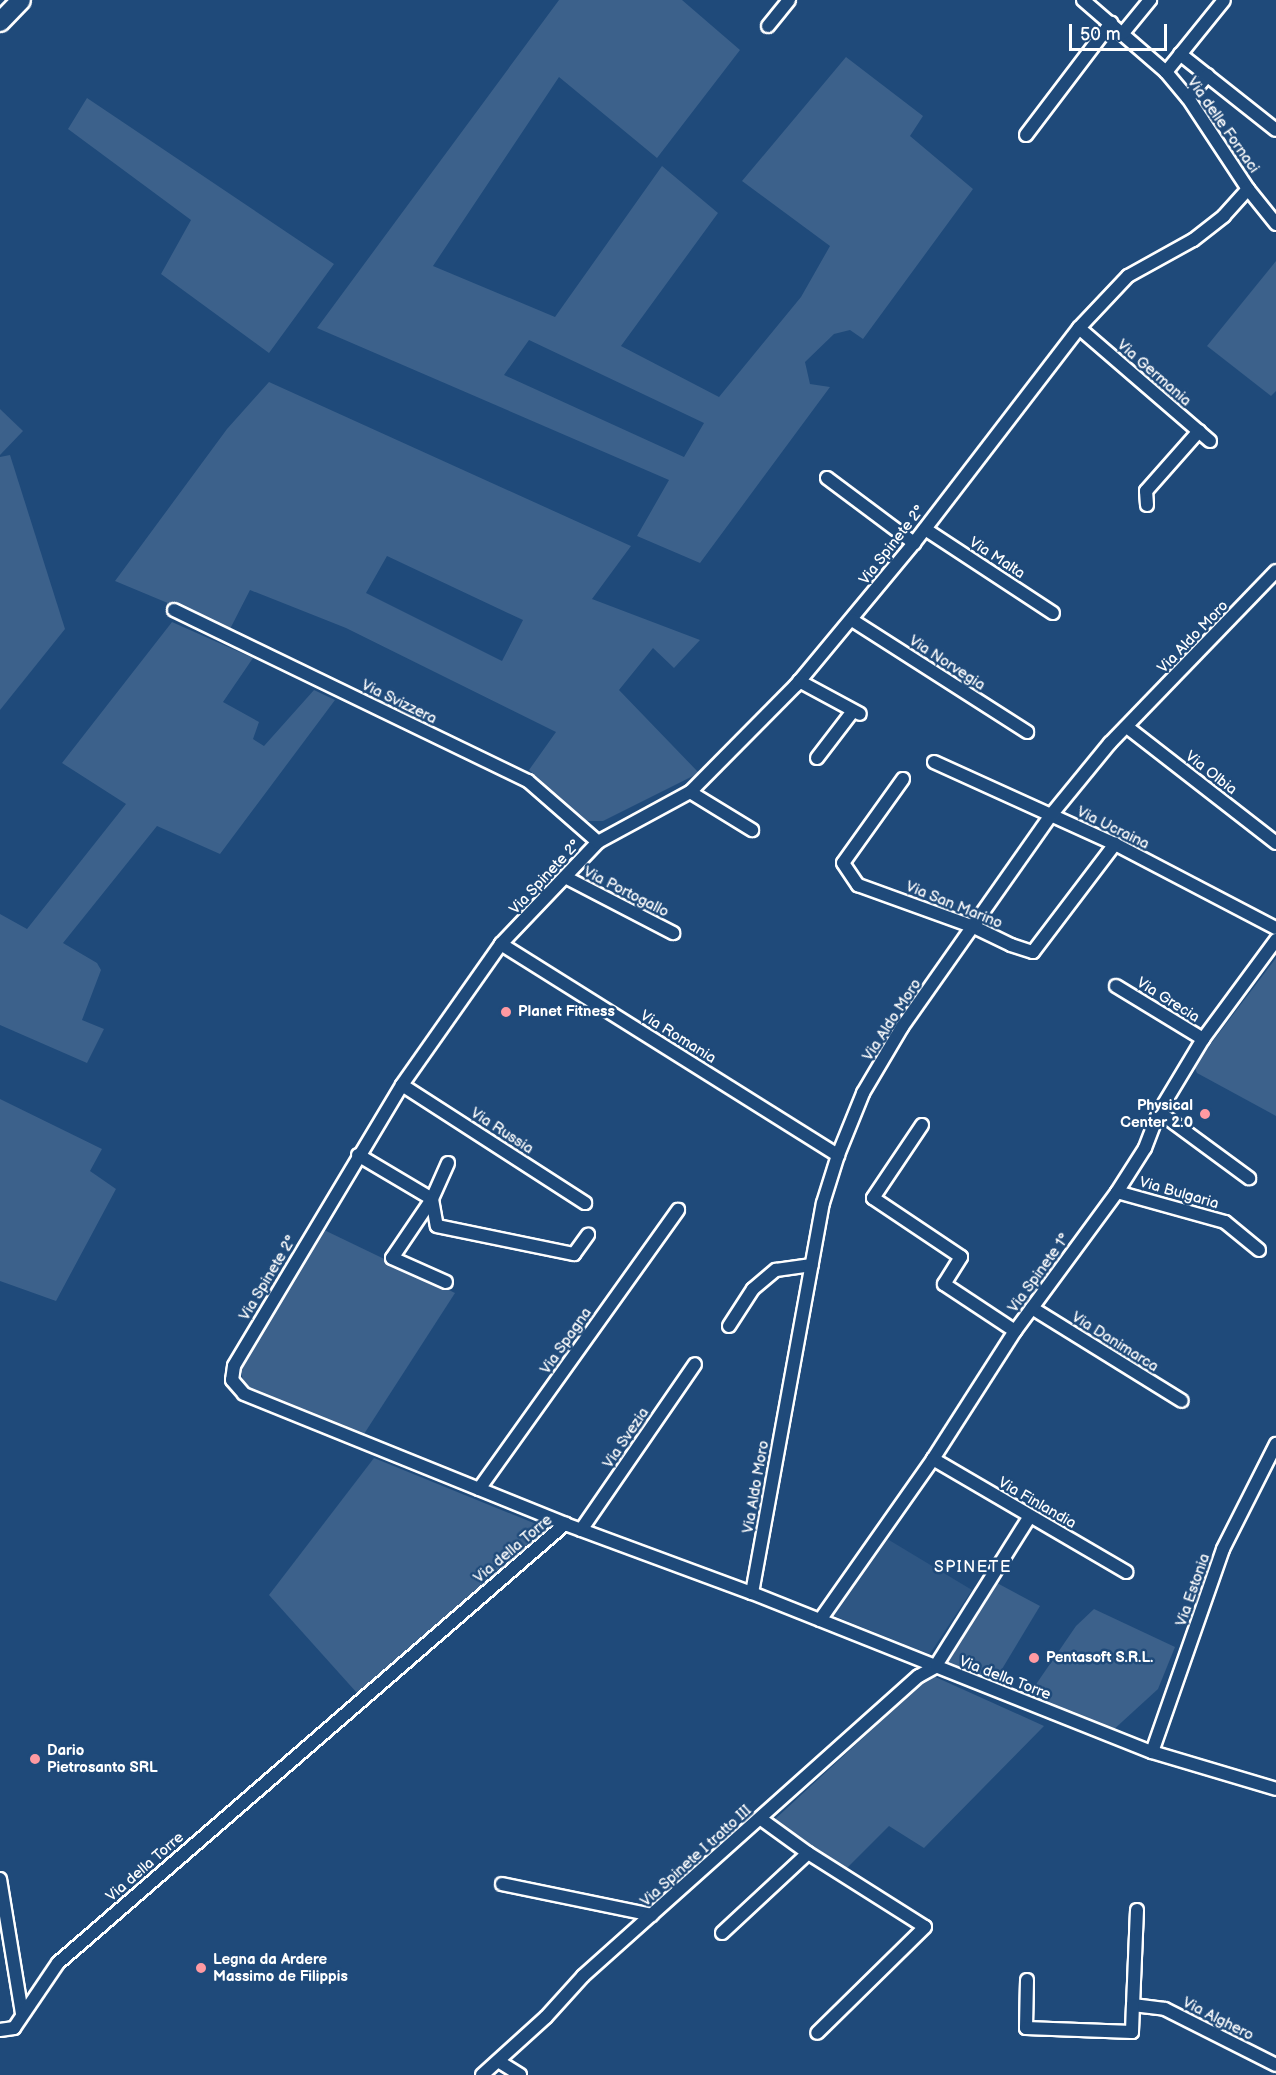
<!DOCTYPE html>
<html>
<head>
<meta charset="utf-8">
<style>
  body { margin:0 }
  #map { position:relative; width:1276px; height:2075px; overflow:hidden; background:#1f4a7a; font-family:"Balsamiq Sans",sans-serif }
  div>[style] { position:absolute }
  .built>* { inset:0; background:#2e5683 }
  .green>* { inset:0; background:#3c618b }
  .roads { filter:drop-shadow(2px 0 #fff) drop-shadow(-2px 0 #fff) drop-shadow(0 2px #fff) drop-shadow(0 -2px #fff) }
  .minor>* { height:12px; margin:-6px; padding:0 6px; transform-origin:6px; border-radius:6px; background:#1f4a7a }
  .secondary>* { height:18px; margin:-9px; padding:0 9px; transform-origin:9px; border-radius:9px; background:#1f4a7a }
  .dots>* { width:16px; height:16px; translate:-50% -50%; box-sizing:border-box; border:3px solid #1f4a7a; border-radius:50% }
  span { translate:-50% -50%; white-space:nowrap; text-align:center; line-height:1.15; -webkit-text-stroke:5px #1f4a7a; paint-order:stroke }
  .street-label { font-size:15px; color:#fff }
  .poi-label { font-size:15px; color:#fff; font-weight:700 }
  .left { translate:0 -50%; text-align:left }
  .right { translate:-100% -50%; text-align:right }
  .neighbourhood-label { font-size:16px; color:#fff; letter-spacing:1.5px }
  .scale { position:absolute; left:1069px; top:24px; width:98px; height:27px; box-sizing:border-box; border:3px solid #fff; border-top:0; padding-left:8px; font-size:18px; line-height:21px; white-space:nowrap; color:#fff; -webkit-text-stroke:4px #1f4a7a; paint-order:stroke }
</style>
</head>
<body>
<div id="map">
  <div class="built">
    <div style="clip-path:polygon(884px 1537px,972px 1590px,929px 1655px,832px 1615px)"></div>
  </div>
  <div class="green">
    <div style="clip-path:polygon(evenodd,559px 0,682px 0,740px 50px,657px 158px,559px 77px,433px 266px,555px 317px,662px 166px,718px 213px,621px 346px,719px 397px,801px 297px,830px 246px,742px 181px,846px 57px,923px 116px,910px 136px,973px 189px,863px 339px,850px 330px,834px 334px,805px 362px,810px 384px,830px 387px,700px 563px,637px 536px,669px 480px,317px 328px,559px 0,529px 340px,704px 423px,684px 457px,504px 375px,529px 340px)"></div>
    <div style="clip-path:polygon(87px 98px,334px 264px,269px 353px,161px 274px,191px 220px,68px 129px)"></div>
    <div style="clip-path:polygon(1276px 261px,1276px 391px,1271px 396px,1207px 346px)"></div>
    <div style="clip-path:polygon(evenodd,269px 382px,631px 546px,592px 599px,700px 640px,674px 668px,653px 648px,619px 690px,699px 773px,603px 821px,582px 821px,529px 770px,556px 732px,346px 628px,250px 590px,230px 629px,115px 581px,227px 429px,269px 382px,387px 556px,523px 620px,502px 661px,366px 593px,387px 556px)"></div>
    <div style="clip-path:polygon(0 409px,23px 431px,0 455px)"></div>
    <div style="clip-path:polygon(10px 455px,65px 629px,0 710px,0 457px)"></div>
    <div style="clip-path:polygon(172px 622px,253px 658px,223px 702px,259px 722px,253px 739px,264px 746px,314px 690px,335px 700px,220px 854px,157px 826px,63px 943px,97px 963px,101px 970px,82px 1020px,104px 1029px,87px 1063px,0 1025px,0 914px,27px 929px,126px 804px,62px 763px)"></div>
    <div style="clip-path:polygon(1276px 958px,1276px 1116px,1197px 1073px,1194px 1066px)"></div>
    <div style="clip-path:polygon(0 1099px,102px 1149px,90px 1171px,116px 1189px,56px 1301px,0 1281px)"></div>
    <div style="clip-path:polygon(322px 1229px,455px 1293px,364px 1434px,246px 1390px,240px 1369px)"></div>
    <div style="clip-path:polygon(374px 1458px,541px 1526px,541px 1536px,357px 1693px,269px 1595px)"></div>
    <div style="clip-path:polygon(997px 1583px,1040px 1606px,993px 1684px,946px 1664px)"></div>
    <div style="clip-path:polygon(1094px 1609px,1175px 1647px,1158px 1689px,1111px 1732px,1028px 1696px,1076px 1626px)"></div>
    <div style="clip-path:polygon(931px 1675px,1044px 1726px,924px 1848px,889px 1826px,847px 1868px,773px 1821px)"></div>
  </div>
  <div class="roads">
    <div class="minor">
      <div style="left:1083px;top:0;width:110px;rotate:40.9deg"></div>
      <div style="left:1166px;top:72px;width:34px;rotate:50deg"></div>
      <div style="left:1188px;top:98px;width:109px;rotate:56.6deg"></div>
      <div style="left:1248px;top:189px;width:45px;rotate:51.3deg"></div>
      <div style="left:768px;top:26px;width:33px;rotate:-51deg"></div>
      <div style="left:1123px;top:33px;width:43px;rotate:-50.7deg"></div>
      <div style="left:1180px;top:54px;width:122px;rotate:38.4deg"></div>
      <div style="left:1166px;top:72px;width:92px;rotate:-51.1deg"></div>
      <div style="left:1188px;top:98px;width:30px;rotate:-49deg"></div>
      <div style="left:1026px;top:135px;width:141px;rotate:-52.8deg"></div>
      <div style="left:1248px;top:189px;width:36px;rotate:132deg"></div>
      <div style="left:1224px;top:216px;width:39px;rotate:142deg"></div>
      <div style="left:1193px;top:240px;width:74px;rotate:151deg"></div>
      <div style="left:1128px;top:276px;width:71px;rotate:133.3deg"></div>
      <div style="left:1079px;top:328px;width:271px;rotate:127.5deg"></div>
      <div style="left:914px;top:543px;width:185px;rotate:129.7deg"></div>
      <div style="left:796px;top:685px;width:151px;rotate:134.7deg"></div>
      <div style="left:690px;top:792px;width:105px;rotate:151.5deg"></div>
      <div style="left:598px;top:842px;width:141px;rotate:133.6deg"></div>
      <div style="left:501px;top:944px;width:172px;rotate:125.1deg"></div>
      <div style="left:402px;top:1085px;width:327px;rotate:120.9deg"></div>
      <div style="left:234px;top:1366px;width:14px;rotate:98deg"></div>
      <div style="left:232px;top:1380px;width:18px;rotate:49deg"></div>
      <div style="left:244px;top:1394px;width:346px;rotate:22deg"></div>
      <div style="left:565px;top:1524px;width:199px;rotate:20.3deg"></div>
      <div style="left:752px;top:1593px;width:430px;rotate:21.7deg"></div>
      <div style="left:1152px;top:1752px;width:129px;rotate:16.6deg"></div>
      <div style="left:1079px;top:328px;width:173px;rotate:40.8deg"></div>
      <div style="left:827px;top:478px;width:109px;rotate:36.8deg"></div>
      <div style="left:1147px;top:505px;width:14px;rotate:-94deg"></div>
      <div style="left:1146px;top:491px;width:80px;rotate:-48.5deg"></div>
      <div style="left:925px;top:529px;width:153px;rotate:33.3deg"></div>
      <div style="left:174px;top:610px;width:393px;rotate:25.8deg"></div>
      <div style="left:528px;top:781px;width:93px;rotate:41.1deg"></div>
      <div style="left:852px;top:620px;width:208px;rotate:32.6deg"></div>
      <div style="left:799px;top:681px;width:69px;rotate:28.4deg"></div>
      <div style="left:1127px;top:727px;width:189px;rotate:37.9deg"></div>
      <div style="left:817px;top:758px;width:59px;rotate:-52.5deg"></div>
      <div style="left:934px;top:762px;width:199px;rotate:24.4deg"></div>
      <div style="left:1115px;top:844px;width:182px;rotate:27.6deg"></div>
      <div style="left:903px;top:779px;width:103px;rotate:125.5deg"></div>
      <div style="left:843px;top:863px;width:27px;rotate:56deg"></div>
      <div style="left:858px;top:885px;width:123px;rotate:19.9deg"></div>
      <div style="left:974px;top:927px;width:41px;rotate:25.9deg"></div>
      <div style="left:1011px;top:945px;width:23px;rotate:18deg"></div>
      <div style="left:1033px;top:952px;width:136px;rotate:-52.8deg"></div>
      <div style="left:690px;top:792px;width:73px;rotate:31.5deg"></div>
      <div style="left:565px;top:877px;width:122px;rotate:27.4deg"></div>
      <div style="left:501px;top:944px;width:398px;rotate:32.1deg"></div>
      <div style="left:1116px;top:986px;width:102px;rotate:31.3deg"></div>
      <div style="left:402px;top:1085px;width:218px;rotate:32.8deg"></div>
      <div style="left:1159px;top:1112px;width:112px;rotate:36.3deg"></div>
      <div style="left:922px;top:1125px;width:88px;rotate:123.9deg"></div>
      <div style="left:873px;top:1198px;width:106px;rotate:33.8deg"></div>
      <div style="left:961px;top:1257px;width:32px;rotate:122deg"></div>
      <div style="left:944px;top:1284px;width:85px;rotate:33.5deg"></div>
      <div style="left:358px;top:1155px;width:86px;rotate:30.7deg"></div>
      <div style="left:432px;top:1199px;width:71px;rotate:124.1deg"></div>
      <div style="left:392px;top:1258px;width:59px;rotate:24deg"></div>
      <div style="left:448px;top:1163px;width:39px;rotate:114deg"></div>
      <div style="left:432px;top:1199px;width:27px;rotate:80deg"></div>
      <div style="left:437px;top:1226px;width:140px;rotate:11.6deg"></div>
      <div style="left:574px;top:1254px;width:24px;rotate:-54deg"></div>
      <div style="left:1117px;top:1192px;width:112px;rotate:15.5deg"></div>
      <div style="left:1225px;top:1222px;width:44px;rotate:39.5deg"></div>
      <div style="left:1032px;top:1308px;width:176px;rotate:31.8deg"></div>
      <div style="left:729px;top:1326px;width:44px;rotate:-57deg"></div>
      <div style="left:753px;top:1289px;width:30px;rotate:-40deg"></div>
      <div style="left:776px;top:1270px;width:36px;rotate:-8deg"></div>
      <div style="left:933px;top:1459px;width:224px;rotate:30.3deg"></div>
      <div style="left:479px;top:1489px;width:343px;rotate:-54.5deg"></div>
      <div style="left:581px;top:1530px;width:201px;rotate:-55.5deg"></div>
      <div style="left:752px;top:1593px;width:396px;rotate:-79.7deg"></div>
      <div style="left:823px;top:1203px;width:50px;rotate:-72.6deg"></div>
      <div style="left:838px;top:1155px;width:67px;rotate:-68deg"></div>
      <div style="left:863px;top:1093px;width:77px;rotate:-59.4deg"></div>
      <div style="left:902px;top:1027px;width:259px;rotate:-54.9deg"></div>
      <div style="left:1051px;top:815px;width:93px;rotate:-50.7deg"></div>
      <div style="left:1110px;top:743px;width:239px;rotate:-46deg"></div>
      <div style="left:820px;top:1620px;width:197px;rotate:-54.9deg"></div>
      <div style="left:933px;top:1459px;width:152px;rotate:-57.4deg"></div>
      <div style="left:1015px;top:1331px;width:172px;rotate:-53.7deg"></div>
      <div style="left:1117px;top:1192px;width:52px;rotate:-57.5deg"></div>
      <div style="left:1145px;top:1148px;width:39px;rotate:-69deg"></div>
      <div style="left:1159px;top:1112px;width:85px;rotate:-58.9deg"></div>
      <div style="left:1203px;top:1039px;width:123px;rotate:-53.6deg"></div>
      <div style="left:1152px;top:1752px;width:215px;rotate:-70.7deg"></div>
      <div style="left:1223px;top:1549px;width:118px;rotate:-63.2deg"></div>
      <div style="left:761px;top:1819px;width:58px;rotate:35.9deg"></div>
      <div style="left:808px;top:1853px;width:138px;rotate:32.3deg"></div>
      <div style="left:925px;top:1927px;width:151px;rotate:135.5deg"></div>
      <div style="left:0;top:1879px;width:137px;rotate:80.7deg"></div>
      <div style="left:502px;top:1884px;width:153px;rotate:11.7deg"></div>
      <div style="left:1137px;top:1910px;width:95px;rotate:92.4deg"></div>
      <div style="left:1133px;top:2005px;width:32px;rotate:7deg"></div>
      <div style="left:1165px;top:2009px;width:124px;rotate:26.8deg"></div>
      <div style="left:722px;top:1933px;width:117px;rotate:-42.9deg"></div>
      <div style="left:1027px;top:1980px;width:48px;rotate:91.2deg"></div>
      <div style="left:1026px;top:2028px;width:106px;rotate:2.2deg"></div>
      <div style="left:1132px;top:2032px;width:27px;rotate:-88deg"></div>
      <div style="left:0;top:2030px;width:14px;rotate:-8deg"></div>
      <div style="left:14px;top:2028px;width:78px;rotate:-55.9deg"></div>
      <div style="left:58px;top:1963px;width:671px;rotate:-40.89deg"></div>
      <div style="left:498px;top:2061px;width:26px;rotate:32deg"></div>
      <div style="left:482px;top:2075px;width:86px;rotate:-42.2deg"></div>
      <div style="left:546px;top:2017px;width:55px;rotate:-47.9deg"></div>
      <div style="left:583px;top:1976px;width:450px;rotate:-41.8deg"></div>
      <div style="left:919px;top:1676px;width:18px;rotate:-29deg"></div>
      <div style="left:935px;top:1667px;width:178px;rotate:-57.8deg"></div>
    </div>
    <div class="secondary">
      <div style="left:0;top:22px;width:30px;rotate:-46deg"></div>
    </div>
  </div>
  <div class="dots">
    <div style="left:506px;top:1012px;background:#ff9aa2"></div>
    <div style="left:1205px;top:1114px;background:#ff9aa2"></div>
    <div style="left:1034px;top:1658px;background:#ff9aa2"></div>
    <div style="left:35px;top:1759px;background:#ff9aa2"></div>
    <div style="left:201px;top:1968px;background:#ff9aa2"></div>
  </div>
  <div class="street-label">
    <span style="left:1223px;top:125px;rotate:55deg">Via delle Fornaci</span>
    <span style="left:1154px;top:373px;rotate:41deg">Via Germania</span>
    <span style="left:892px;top:545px;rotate:-52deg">Via Spinete 2°</span>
    <span style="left:997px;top:558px;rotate:33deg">Via Malta</span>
    <span style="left:1193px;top:637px;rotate:-46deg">Via Aldo Moro</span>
    <span style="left:947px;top:663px;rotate:33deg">Via Norvegia</span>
    <span style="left:399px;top:702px;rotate:26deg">Via Svizzera</span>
    <span style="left:1211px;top:773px;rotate:38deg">Via Olbia</span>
    <span style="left:1113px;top:828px;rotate:26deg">Via Ucraina</span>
    <span style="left:545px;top:877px;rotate:-47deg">Via Spinete 2°</span>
    <span style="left:626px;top:892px;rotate:27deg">Via Portogallo</span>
    <span style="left:954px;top:905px;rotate:22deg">Via San Marino</span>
    <span style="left:1168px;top:1000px;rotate:32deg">Via Grecia</span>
    <span style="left:892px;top:1020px;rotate:-57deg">Via Aldo Moro</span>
    <span style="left:678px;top:1037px;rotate:32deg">Via Romania</span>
    <span style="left:502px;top:1131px;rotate:33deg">Via Russia</span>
    <span style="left:1179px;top:1193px;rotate:16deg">Via Bulgaria</span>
    <span style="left:1039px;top:1273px;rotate:-54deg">Via Spinete 1°</span>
    <span style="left:268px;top:1278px;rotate:-59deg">Via Spinete 2°</span>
    <span style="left:566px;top:1341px;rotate:-55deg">Via Spagna</span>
    <span style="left:1115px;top:1342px;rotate:32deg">Via Danimarca</span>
    <span style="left:626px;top:1438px;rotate:-56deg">Via Svezia</span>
    <span style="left:756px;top:1487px;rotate:-80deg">Via Aldo Moro</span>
    <span style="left:1037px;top:1503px;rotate:30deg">Via Finlandia</span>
    <span style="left:513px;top:1549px;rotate:-40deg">Via della Torre</span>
    <span style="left:1193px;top:1590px;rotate:-71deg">Via Estonia</span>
    <span style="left:1005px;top:1678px;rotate:21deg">Via della Torre</span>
    <span style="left:696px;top:1856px;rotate:-42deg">Via Spinete I tratto III</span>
    <span style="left:145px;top:1867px;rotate:-41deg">Via della Torre</span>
    <span style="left:1218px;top:2019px;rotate:27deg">Via Alghero</span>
  </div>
  <div class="poi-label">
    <span class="left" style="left:518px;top:1012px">Planet Fitness</span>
    <span class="right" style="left:1193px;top:1114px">Physical<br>Center 2.0</span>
    <span class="left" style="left:1046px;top:1658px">Pentasoft S.R.L.</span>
    <span class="left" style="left:47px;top:1759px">Dario<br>Pietrosanto SRL</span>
    <span class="left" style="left:213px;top:1968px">Legna da Ardere<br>Massimo de Filippis</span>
  </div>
  <div class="neighbourhood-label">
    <span style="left:973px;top:1568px">SPINETE</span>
  </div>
  <div class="scale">50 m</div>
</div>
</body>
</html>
